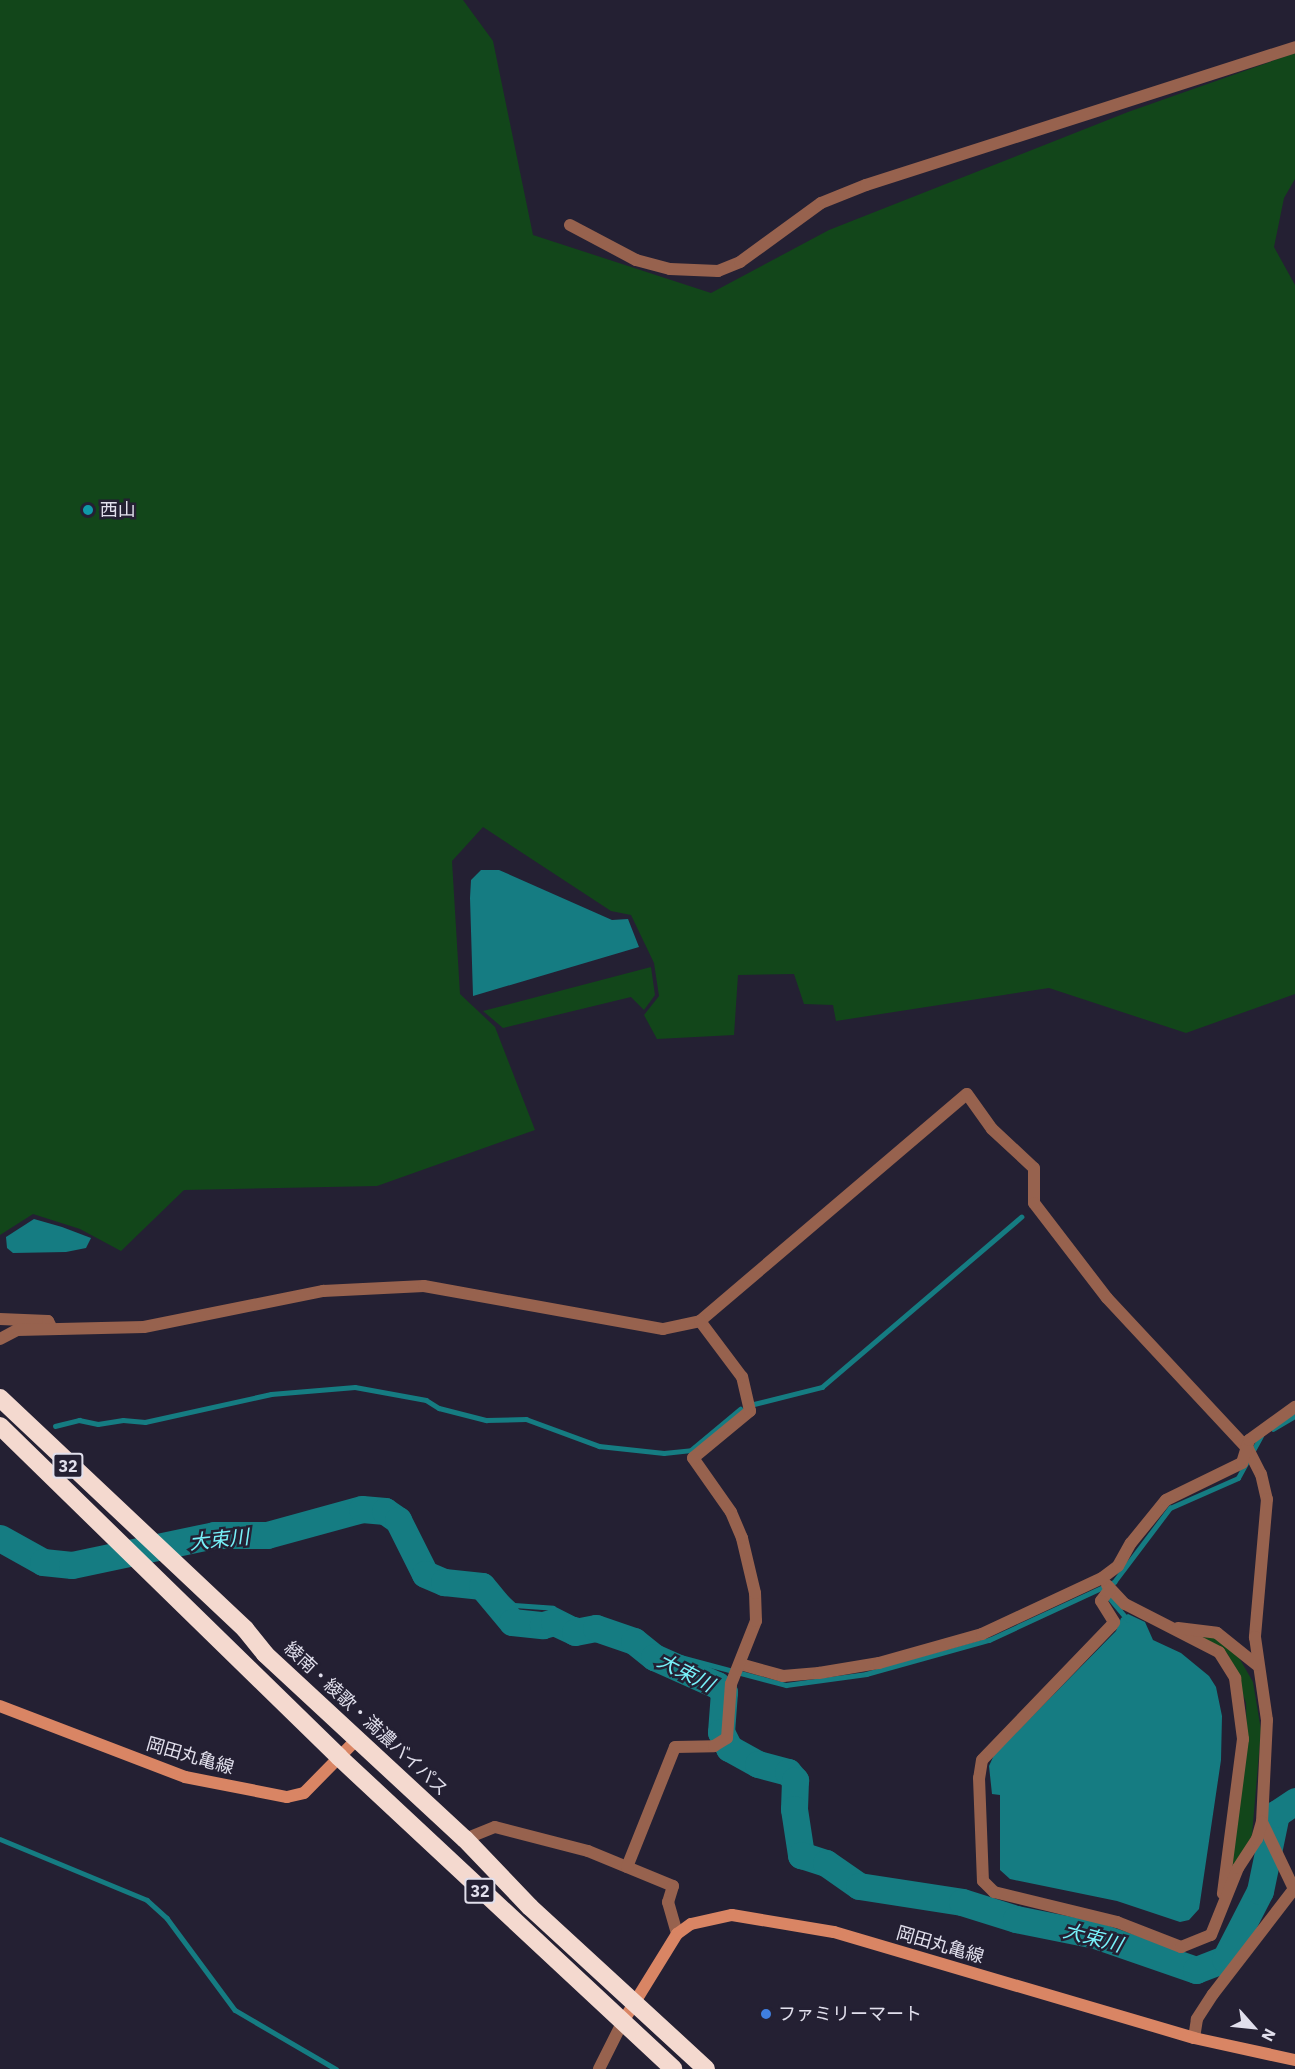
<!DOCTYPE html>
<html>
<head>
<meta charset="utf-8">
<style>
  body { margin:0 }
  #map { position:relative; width:1295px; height:2069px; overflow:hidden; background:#242033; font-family:"IBM Plex Sans","Noto Sans JP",sans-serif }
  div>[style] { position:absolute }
  .green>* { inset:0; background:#12461a }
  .water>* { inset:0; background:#157c82 }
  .stream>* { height:4.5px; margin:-2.25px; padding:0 2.25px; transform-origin:2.25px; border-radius:2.25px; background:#157c82 }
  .river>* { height:27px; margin:-13.5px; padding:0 13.5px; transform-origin:13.5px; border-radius:13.5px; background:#157c82 }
  .street>* { height:12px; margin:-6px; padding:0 6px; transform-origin:6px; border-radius:6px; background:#97624e }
  .secondary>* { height:12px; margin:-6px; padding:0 6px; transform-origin:6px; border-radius:6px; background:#d98564 }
  .highway>* { height:18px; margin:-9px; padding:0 9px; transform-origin:9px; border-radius:9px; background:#f4d9cf }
  .dots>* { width:16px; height:16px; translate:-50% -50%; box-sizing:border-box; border:3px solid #242033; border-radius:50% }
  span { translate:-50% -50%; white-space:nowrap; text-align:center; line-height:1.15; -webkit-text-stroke:5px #242033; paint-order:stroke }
  .shield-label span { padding:2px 4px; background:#242033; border:2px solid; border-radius:4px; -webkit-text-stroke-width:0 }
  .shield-label { font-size:16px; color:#e1dfec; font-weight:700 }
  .poi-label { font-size:18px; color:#e1dfec }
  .left { translate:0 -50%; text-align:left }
  .street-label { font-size:18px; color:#e1dfec }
  .water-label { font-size:20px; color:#78f2fa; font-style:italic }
  .north { position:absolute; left:1223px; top:1997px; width:60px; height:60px; -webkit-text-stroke:4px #242033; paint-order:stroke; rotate:117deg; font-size:16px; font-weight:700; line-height:24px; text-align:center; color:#e1dfec }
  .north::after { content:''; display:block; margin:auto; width:21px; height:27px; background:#e1dfec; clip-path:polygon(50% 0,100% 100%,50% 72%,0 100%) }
</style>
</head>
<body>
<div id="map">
  <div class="green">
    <div style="clip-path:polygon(0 0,463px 0,493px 41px,533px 235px,711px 293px,829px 230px,1128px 112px,1295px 53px,1295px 179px,1284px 198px,1274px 247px,1295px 285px,1295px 994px,1186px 1033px,1049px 988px,836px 1021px,833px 1005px,804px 1004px,794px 974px,738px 975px,734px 1035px,657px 1039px,644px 1015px,659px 996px,654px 963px,631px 915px,611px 911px,483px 827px,452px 861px,460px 994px,495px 1027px,535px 1130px,377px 1186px,184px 1190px,121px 1251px,80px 1229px,33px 1214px,0 1235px,0 1259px)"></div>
    <div style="clip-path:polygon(651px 967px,655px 995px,644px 1010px,631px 997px,503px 1028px,483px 1011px)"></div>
    <div style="clip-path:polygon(1189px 1632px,1207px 1633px,1234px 1649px,1253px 1682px,1261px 1730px,1252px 1835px,1227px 1882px,1247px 1752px,1246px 1703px,1228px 1654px)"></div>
  </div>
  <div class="water">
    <div style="clip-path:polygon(481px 870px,499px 870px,612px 920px,628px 919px,639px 947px,473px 996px,470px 898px,471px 880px)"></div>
    <div style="clip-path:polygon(34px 1219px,62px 1227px,91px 1238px,86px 1248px,66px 1252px,13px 1253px,7px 1248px,6px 1237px)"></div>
    <div style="clip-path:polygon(1128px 1614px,1145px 1622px,1153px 1640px,1181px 1653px,1209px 1676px,1216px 1687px,1222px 1716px,1221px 1760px,1199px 1909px,1189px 1920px,1180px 1922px,1117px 1901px,1010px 1879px,1000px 1870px,1000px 1795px,992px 1794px,989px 1766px,994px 1755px,1116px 1631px,1121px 1618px)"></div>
  </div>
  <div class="stream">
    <div style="left:754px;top:1404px;width:70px;rotate:-14deg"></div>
    <div style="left:822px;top:1387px;width:262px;rotate:-40.5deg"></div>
    <div style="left:55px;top:1426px;width:25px;rotate:-14deg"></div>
    <div style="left:79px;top:1420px;width:19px;rotate:12deg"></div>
    <div style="left:98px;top:1424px;width:25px;rotate:-9deg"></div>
    <div style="left:123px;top:1420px;width:22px;rotate:5deg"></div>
    <div style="left:145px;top:1422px;width:129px;rotate:-12.5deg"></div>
    <div style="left:271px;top:1394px;width:84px;rotate:-4.8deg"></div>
    <div style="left:355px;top:1387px;width:72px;rotate:10.4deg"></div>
    <div style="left:426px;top:1400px;width:15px;rotate:32deg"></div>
    <div style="left:439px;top:1408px;width:49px;rotate:14.3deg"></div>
    <div style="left:486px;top:1420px;width:40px;rotate:-1.4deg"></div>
    <div style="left:526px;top:1419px;width:78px;rotate:20.3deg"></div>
    <div style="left:599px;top:1446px;width:65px;rotate:6.1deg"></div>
    <div style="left:664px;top:1453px;width:27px;rotate:-6deg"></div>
    <div style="left:691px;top:1450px;width:64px;rotate:-39.9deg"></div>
    <div style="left:1273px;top:1429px;width:26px;rotate:-31deg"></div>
    <div style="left:472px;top:1585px;width:10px;rotate:-24deg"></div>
    <div style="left:481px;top:1581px;width:10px;rotate:17deg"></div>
    <div style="left:491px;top:1584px;width:31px;rotate:42deg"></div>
    <div style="left:514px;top:1605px;width:39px;rotate:4deg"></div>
    <div style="left:553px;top:1608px;width:25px;rotate:27deg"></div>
    <div style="left:575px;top:1619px;width:63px;rotate:14.7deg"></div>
    <div style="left:636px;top:1635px;width:42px;rotate:28.4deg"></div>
    <div style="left:673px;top:1655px;width:117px;rotate:14.9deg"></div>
    <div style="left:786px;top:1685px;width:81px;rotate:-7.8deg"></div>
    <div style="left:866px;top:1674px;width:128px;rotate:-15.5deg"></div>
    <div style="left:989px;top:1640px;width:138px;rotate:-24.9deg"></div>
    <div style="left:1114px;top:1582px;width:93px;rotate:-52.9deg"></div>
    <div style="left:1170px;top:1508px;width:74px;rotate:-23.8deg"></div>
    <div style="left:1238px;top:1478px;width:48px;rotate:-61.3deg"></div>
    <div style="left:1108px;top:1596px;width:31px;rotate:50deg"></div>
    <div style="left:0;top:1839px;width:159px;rotate:22.5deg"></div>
    <div style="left:147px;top:1900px;width:27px;rotate:42deg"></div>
    <div style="left:167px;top:1918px;width:114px;rotate:53.5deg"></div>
    <div style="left:235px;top:2010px;width:117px;rotate:30.3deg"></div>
  </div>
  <div class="river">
    <div style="left:0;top:1538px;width:49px;rotate:29.2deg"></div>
    <div style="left:43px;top:1562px;width:29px;rotate:6deg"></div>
    <div style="left:72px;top:1565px;width:145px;rotate:-11.9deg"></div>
    <div style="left:214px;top:1535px;width:53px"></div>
    <div style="left:267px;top:1535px;width:98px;rotate:-15.3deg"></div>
    <div style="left:362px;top:1509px;width:23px;rotate:5deg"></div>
    <div style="left:385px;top:1511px;width:16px;rotate:35deg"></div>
    <div style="left:398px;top:1520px;width:60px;rotate:63.4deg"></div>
    <div style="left:425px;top:1574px;width:21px;rotate:23deg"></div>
    <div style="left:444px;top:1582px;width:38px;rotate:6deg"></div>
    <div style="left:482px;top:1586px;width:47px;rotate:50.2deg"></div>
    <div style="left:512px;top:1622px;width:31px;rotate:6deg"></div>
    <div style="left:543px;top:1625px;width:11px;rotate:-15deg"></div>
    <div style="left:554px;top:1622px;width:23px;rotate:25deg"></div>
    <div style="left:575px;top:1632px;width:21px;rotate:-11deg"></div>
    <div style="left:596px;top:1628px;width:40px;rotate:18.9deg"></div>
    <div style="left:634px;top:1641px;width:26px;rotate:39deg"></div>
    <div style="left:654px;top:1657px;width:69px;rotate:24deg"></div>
    <div style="left:717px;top:1685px;width:10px;rotate:45deg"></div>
    <div style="left:724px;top:1692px;width:40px;rotate:94.3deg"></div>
    <div style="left:721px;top:1732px;width:18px;rotate:63deg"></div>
    <div style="left:729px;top:1748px;width:33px;rotate:29deg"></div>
    <div style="left:758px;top:1764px;width:31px;rotate:15deg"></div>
    <div style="left:788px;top:1772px;width:11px;rotate:49deg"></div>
    <div style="left:795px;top:1780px;width:29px;rotate:92deg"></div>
    <div style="left:794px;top:1809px;width:47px;rotate:81.3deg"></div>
    <div style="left:801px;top:1855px;width:26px;rotate:18deg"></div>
    <div style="left:826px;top:1863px;width:40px;rotate:34.9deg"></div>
    <div style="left:859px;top:1886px;width:104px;rotate:8.8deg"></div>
    <div style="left:962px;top:1902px;width:57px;rotate:17.5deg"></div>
    <div style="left:1016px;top:1919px;width:81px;rotate:11.4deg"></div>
    <div style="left:1095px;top:1935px;width:107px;rotate:19.1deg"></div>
    <div style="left:1196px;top:1970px;width:31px;rotate:-21deg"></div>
    <div style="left:1225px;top:1959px;width:76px;rotate:-62.8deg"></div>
    <div style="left:1260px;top:1891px;width:79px;rotate:-78.3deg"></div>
    <div style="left:1276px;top:1814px;width:23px;rotate:-34deg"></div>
  </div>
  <div class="street">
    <div style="left:570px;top:225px;width:75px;rotate:27.9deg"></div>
    <div style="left:636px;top:260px;width:35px;rotate:15deg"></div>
    <div style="left:670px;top:269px;width:48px;rotate:2.4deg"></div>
    <div style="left:718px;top:271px;width:24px;rotate:-22deg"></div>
    <div style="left:740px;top:262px;width:100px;rotate:-36.1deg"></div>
    <div style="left:821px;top:203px;width:48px;rotate:-21.8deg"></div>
    <div style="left:866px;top:185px;width:451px;rotate:-17.8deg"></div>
    <div style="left:0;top:1319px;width:48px;rotate:2.4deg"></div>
    <div style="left:48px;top:1321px;width:9px;rotate:63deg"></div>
    <div style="left:0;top:1339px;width:19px;rotate:-28deg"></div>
    <div style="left:17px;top:1330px;width:127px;rotate:-1.4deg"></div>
    <div style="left:144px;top:1327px;width:183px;rotate:-11.4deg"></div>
    <div style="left:323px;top:1291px;width:101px;rotate:-2.8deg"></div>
    <div style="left:424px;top:1286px;width:243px;rotate:10.2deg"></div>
    <div style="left:663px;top:1329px;width:38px;rotate:-12deg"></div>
    <div style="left:700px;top:1321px;width:350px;rotate:-40.4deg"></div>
    <div style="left:967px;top:1094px;width:43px;rotate:54.5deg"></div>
    <div style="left:992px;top:1129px;width:57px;rotate:42.9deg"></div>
    <div style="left:1034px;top:1168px;width:35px;rotate:90deg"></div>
    <div style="left:1034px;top:1203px;width:120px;rotate:52.5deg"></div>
    <div style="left:1107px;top:1298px;width:207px;rotate:47deg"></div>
    <div style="left:1248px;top:1449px;width:28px;rotate:63deg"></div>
    <div style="left:1261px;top:1474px;width:26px;rotate:77deg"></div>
    <div style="left:1267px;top:1499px;width:139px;rotate:95deg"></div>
    <div style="left:1255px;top:1637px;width:84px;rotate:81.8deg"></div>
    <div style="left:1267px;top:1720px;width:102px;rotate:92.8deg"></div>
    <div style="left:1262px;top:1822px;width:74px;rotate:64.5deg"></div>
    <div style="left:1294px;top:1889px;width:133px;rotate:127.6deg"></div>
    <div style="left:1213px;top:1994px;width:30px;rotate:123deg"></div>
    <div style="left:1197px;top:2019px;width:19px;rotate:99deg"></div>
    <div style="left:1107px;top:1585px;width:26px;rotate:47deg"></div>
    <div style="left:1125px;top:1604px;width:106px;rotate:27.1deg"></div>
    <div style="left:1219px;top:1652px;width:31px;rotate:58deg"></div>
    <div style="left:1235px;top:1678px;width:62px;rotate:82.5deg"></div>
    <div style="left:1243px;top:1739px;width:156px;rotate:97.4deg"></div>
    <div style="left:1110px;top:1589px;width:15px;rotate:127deg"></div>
    <div style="left:1101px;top:1601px;width:25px;rotate:58deg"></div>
    <div style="left:1114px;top:1622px;width:4px;rotate:124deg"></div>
    <div style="left:1112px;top:1625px;width:187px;rotate:133.9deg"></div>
    <div style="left:982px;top:1760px;width:18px;rotate:99deg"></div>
    <div style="left:979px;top:1778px;width:103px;rotate:87.8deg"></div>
    <div style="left:983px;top:1881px;width:16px;rotate:45deg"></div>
    <div style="left:994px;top:1892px;width:127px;rotate:13.7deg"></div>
    <div style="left:1117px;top:1922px;width:69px;rotate:21.3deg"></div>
    <div style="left:1181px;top:1947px;width:32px;rotate:-22deg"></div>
    <div style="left:1211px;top:1935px;width:72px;rotate:-68.1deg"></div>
    <div style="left:1238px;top:1868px;width:35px;rotate:-57deg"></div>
    <div style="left:1257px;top:1839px;width:18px;rotate:-74deg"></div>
    <div style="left:1178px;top:1628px;width:39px;rotate:7deg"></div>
    <div style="left:1217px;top:1633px;width:51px;rotate:38.7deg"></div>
    <div style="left:740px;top:1664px;width:45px;rotate:15.6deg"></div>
    <div style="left:783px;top:1676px;width:36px;rotate:-5deg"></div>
    <div style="left:819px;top:1673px;width:61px;rotate:-9.5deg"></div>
    <div style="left:879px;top:1663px;width:107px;rotate:-15.7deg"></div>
    <div style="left:982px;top:1634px;width:132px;rotate:-25deg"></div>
    <div style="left:1102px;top:1578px;width:20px;rotate:-37deg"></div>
    <div style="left:1118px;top:1566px;width:26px;rotate:-61deg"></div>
    <div style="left:1131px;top:1543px;width:55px;rotate:-50.9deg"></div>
    <div style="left:1166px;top:1500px;width:85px;rotate:-26deg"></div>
    <div style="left:1242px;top:1463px;width:24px;rotate:-73deg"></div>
    <div style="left:1249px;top:1440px;width:57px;rotate:-35.7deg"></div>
    <div style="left:465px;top:1839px;width:32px;rotate:-22deg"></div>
    <div style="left:495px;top:1827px;width:96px;rotate:14.5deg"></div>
    <div style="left:588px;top:1851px;width:92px;rotate:22.4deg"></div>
    <div style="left:673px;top:1886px;width:17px;rotate:107deg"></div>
    <div style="left:668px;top:1902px;width:33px;rotate:74deg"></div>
    <div style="left:627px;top:1867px;width:129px;rotate:-68.2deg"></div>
    <div style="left:675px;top:1747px;width:39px;rotate:-1deg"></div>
    <div style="left:714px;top:1746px;width:15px;rotate:-32deg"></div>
    <div style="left:727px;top:1738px;width:54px;rotate:-85.8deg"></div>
    <div style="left:731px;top:1684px;width:68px;rotate:-68.4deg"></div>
    <div style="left:756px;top:1621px;width:28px;rotate:-92deg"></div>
    <div style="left:755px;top:1593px;width:57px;rotate:-103.3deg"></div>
    <div style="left:742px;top:1538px;width:28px;rotate:-113deg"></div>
    <div style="left:731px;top:1512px;width:66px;rotate:-125.1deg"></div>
    <div style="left:693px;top:1458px;width:74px;rotate:-39.5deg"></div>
    <div style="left:750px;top:1411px;width:35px;rotate:-103deg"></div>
    <div style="left:742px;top:1377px;width:70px;rotate:-126.9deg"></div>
    <div style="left:599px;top:2069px;width:51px;rotate:-63.4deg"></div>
  </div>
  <div class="secondary">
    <div style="left:0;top:1706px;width:198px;rotate:21deg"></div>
    <div style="left:185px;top:1777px;width:104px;rotate:11.1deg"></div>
    <div style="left:287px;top:1797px;width:17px;rotate:-13deg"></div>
    <div style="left:304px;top:1793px;width:74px;rotate:-45.5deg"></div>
    <div style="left:622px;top:2023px;width:105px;rotate:-58.3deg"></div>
    <div style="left:677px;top:1934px;width:17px;rotate:-36deg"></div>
    <div style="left:691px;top:1924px;width:42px;rotate:-12.4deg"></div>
    <div style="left:732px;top:1915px;width:103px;rotate:9.5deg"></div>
    <div style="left:834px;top:1932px;width:375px;rotate:16.4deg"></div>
    <div style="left:1194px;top:2038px;width:103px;rotate:12.3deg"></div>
  </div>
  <div class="highway">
    <div style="left:0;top:1398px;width:337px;rotate:43.3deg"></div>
    <div style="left:245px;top:1629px;width:32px;rotate:51deg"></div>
    <div style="left:265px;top:1654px;width:272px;rotate:42.8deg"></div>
    <div style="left:465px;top:1839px;width:94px;rotate:46.3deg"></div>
    <div style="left:530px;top:1907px;width:239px;rotate:42.6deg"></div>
    <div style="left:0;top:1426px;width:474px;rotate:44.3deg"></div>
    <div style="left:339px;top:1757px;width:457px;rotate:43deg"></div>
  </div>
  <div class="dots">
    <div style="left:88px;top:510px;background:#0f9aa8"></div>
    <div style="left:766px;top:2014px;background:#3f7fe0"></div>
  </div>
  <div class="shield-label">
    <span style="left:68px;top:1466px">32</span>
    <span style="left:480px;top:1891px">32</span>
  </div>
  <div class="poi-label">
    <span class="left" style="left:100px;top:510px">西山</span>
    <span class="left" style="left:778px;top:2014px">ファミリーマート</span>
  </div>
  <div class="street-label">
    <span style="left:366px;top:1719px;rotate:43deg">綾南・綾歌・満濃バイパス</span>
    <span style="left:190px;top:1756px;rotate:16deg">岡田丸亀線</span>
    <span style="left:940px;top:1945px;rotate:16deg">岡田丸亀線</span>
  </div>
  <div class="water-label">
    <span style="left:219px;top:1539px;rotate:-6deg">大束川</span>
    <span style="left:686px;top:1672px;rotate:27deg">大束川</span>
    <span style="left:1093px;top:1937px;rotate:15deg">大束川</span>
  </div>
  <div class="north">N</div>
</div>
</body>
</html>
